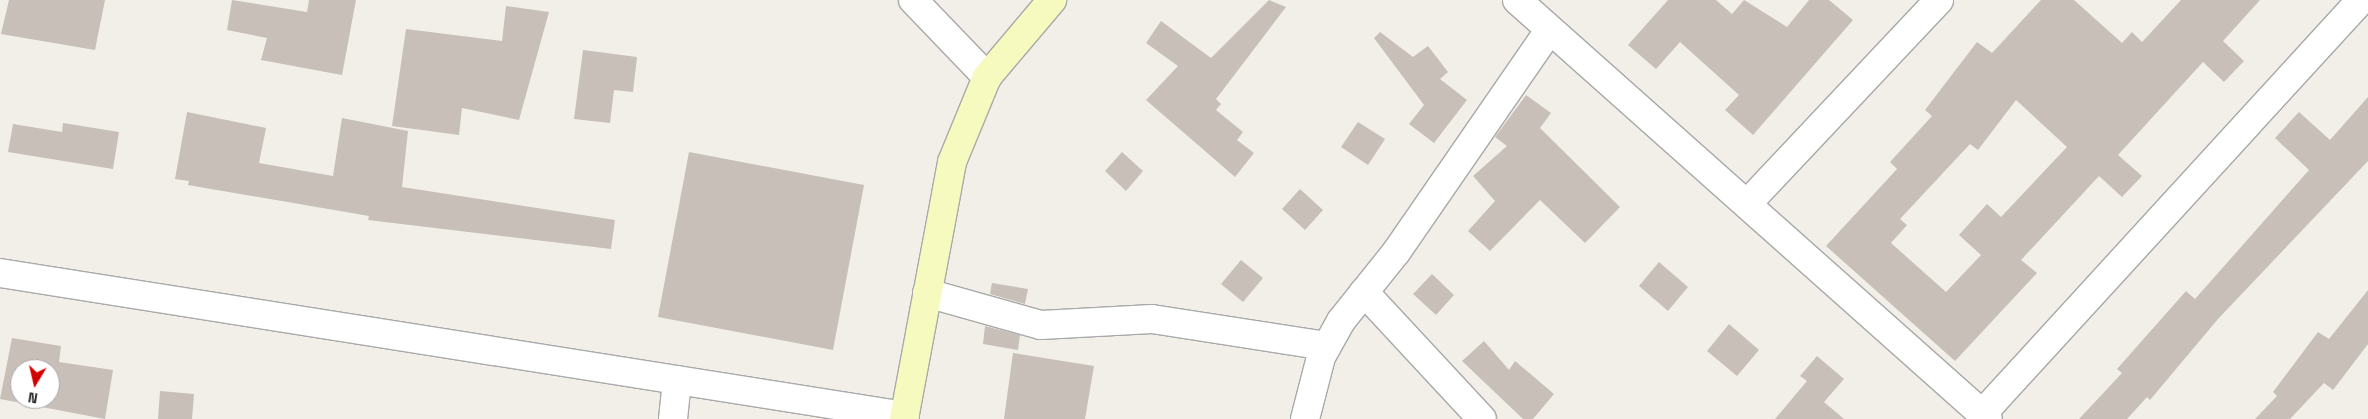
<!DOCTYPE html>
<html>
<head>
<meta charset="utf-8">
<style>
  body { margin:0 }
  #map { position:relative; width:2368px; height:419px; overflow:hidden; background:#f2efe9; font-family:"Space Grotesk",sans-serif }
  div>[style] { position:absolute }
  .building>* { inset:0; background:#c7bfb8 }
  .roads { filter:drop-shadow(1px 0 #a9a9a9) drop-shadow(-1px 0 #a9a9a9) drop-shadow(0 1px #a9a9a9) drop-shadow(0 -1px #a9a9a9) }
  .street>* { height:28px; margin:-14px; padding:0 14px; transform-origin:14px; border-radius:14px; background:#fff }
  .secondary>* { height:28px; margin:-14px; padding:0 14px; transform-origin:14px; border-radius:14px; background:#f7fabf }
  span { translate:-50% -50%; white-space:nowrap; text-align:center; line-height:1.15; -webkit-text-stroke:4.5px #fff; paint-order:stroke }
  .north { position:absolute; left:10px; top:359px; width:50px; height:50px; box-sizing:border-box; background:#fff; border:1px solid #a7a7a7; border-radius:50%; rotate:189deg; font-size:14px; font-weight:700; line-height:20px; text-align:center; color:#222 }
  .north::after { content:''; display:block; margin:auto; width:18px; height:22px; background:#d40000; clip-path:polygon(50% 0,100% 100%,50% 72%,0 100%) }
</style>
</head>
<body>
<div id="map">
  <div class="building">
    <div style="clip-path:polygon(9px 0,105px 0,95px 50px,1px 34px)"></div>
    <div style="clip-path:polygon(232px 0,307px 12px,309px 0,356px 0,342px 75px,261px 60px,267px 38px,227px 30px)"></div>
    <div style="clip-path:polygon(1269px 0,1286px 7px,1216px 99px,1221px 104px,1216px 110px,1243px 132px,1237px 140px,1254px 153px,1235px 177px,1146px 100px,1178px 66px,1146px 43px,1161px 21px,1211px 58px)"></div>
    <div style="clip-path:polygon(1668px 0,1716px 0,1732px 14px,1744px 0,1787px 27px,1809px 0,1829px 0,1853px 20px,1753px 135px,1725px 110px,1739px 95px,1680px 42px,1656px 69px,1628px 45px)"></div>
    <div style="clip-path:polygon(evenodd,2041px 0,2074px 0,2122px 43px,2132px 32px,2142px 42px,2181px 0,2260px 0,2223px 41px,2244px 61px,2224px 82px,2203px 62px,2118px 155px,2142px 176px,2122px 197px,2099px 176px,2021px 260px,2037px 273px,1955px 361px,1826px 246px,1897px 169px,1890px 162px,1932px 116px,1925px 110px,1977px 42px,1992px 53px,2041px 0,2016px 100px,2067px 147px,2001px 217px,1987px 204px,1959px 235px,1981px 255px,1946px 292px,1891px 243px,1907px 225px,1900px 219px,1970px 144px,1978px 150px,2016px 100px)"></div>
    <div style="clip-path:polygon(506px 6px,549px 12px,519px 120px,462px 108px,459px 135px,392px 126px,406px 29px,502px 41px)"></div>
    <div style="clip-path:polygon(1380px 32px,1413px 57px,1428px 46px,1448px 72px,1440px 79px,1467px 100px,1434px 143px,1409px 124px,1424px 105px,1374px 38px)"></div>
    <div style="clip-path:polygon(583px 50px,637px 57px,633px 92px,614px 90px,610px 123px,574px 119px)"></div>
    <div style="clip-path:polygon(1526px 95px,1551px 113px,1540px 128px,1620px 207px,1585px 243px,1540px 200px,1490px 251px,1468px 231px,1495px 201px,1473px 176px,1507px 146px,1495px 137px)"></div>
    <div style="clip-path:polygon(2368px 97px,2368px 161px,2218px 319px,2150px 400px,2147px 397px,2127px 419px,2079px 419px,2122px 373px,2117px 369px,2186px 291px,2195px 299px,2309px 170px,2275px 138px,2299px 112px,2330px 140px)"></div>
    <div style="clip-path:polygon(187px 112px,266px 128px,259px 163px,333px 176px,342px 118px,408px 131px,402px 187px,615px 220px,611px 249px,368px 220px,369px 216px,188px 185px,189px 181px,175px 179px)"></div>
    <div style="clip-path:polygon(1358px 122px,1385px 139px,1368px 165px,1341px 147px)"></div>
    <div style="clip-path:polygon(63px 123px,119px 132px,113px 169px,8px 152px,13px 124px,62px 132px)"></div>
    <div style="clip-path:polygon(689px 152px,864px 185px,833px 350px,658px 317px)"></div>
    <div style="clip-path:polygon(1122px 152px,1143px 171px,1126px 191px,1105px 171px)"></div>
    <div style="clip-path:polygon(1300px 189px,1323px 210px,1305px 230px,1282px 209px)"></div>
    <div style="clip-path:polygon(1241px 260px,1263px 278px,1243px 302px,1221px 284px)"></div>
    <div style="clip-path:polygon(1659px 262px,1688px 287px,1668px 311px,1639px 286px)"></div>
    <div style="clip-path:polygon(1432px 274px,1454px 295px,1436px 315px,1413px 294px)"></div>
    <div style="clip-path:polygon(992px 283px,1028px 289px,1025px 304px,990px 294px)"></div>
    <div style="clip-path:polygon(2368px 290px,2368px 344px,2333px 390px,2324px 383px,2290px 419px,2255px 419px,2277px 396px,2273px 392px,2318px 332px,2329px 339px)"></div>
    <div style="clip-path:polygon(1729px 324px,1759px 350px,1737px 376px,1707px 351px)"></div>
    <div style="clip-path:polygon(985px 326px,1020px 335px,1018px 350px,983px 344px)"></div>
    <div style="clip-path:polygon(evenodd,12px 338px,61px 346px,59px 362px,113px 370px,105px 419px,0 399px,12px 338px,20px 369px,50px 369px,50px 399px,20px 399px,20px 369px)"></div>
    <div style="clip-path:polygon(1484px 341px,1509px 370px,1515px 361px,1554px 394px,1533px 419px,1523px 419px,1462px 361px)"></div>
    <div style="clip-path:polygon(1013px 353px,1094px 366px,1085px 419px,1004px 419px)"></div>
    <div style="clip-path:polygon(1817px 356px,1844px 379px,1824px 402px,1844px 419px,1775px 419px,1807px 381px,1800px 376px)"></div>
    <div style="clip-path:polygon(160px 391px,194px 394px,192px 419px,158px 419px)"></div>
  </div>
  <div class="roads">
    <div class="street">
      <div style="left:913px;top:0;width:107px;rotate:46.1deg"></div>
      <div style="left:1517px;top:0;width:630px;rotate:41.66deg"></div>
      <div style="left:1747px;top:204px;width:280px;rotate:-46.7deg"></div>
      <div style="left:0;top:273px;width:916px;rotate:8.98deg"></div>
      <div style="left:1364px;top:292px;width:173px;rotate:47.1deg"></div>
      <div style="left:927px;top:293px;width:118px;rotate:15.7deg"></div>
      <div style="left:1041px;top:325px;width:111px;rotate:-3.1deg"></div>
      <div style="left:1152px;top:319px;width:177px;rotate:8.8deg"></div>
      <div style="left:1982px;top:414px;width:561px;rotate:-47.53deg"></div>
      <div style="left:673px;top:419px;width:39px;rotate:-84deg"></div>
      <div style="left:1305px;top:419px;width:64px;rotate:-75.5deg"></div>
      <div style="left:1321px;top:357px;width:41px;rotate:-60.9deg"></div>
      <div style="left:1341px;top:321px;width:90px;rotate:-51.3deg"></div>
      <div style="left:1397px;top:251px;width:267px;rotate:-55.4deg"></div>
    </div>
    <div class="secondary">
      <div style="left:904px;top:419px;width:261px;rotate:-79.4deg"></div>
      <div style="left:952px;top:162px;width:92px;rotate:-67.6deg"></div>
      <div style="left:987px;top:77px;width:101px;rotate:-49.8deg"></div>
    </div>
  </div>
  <div class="north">N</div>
</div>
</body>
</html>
